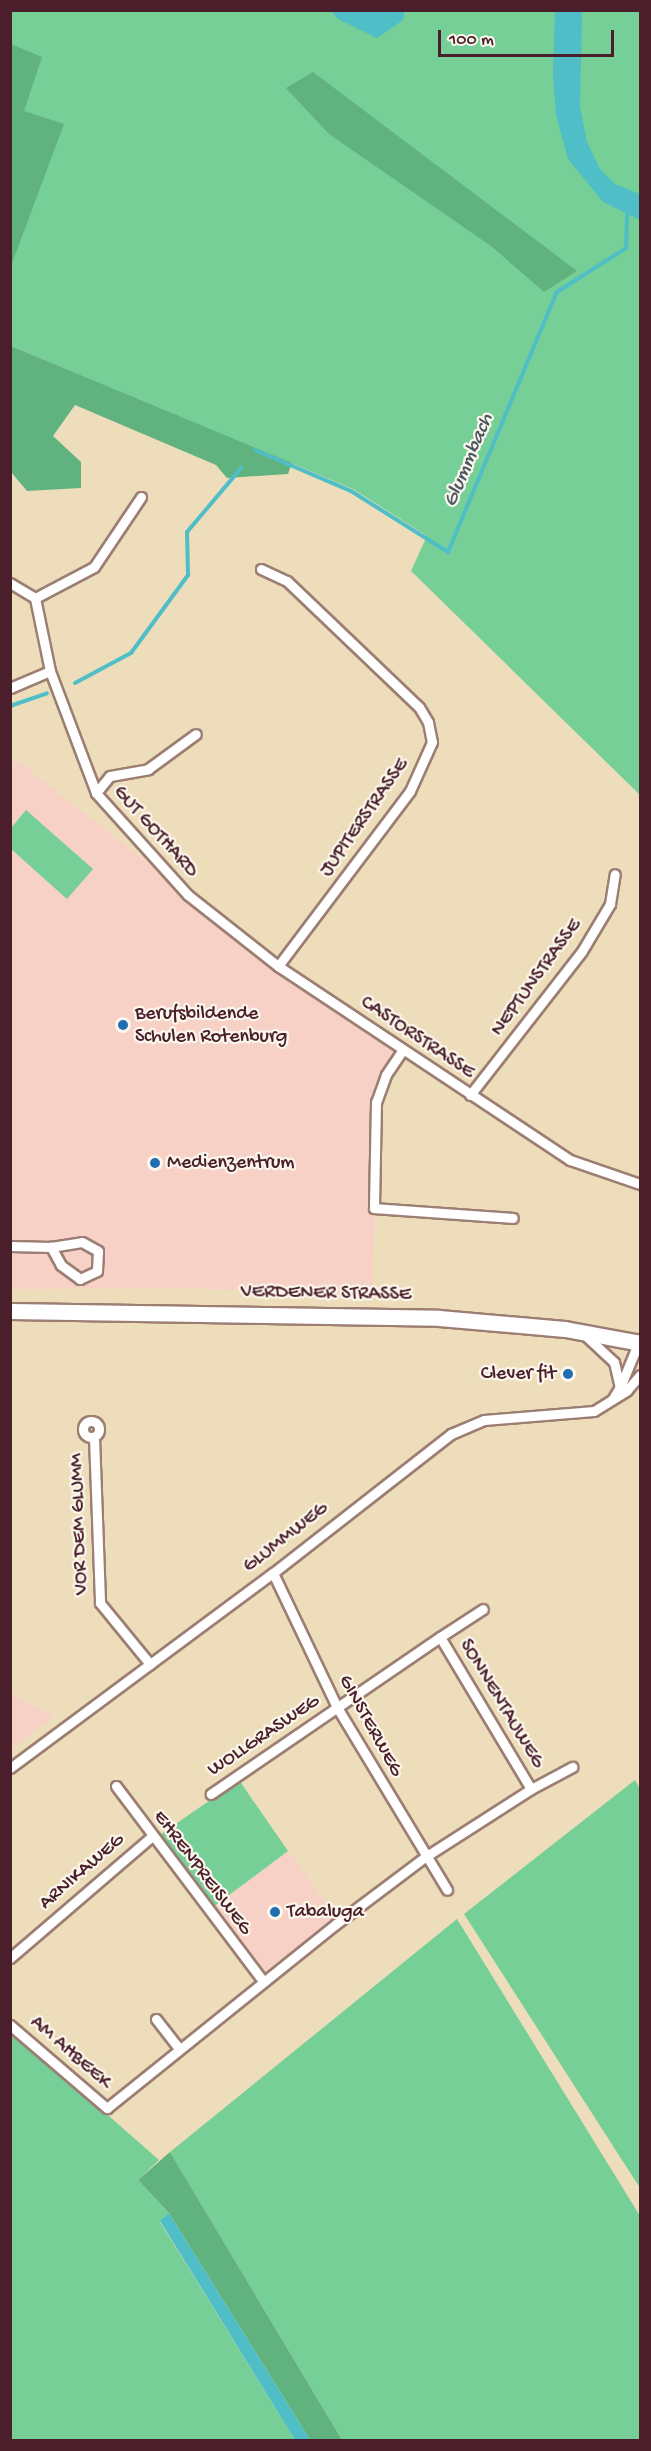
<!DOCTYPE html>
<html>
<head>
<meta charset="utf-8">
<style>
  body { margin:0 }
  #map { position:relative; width:651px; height:2451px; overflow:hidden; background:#edb; font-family:"Gochi Hand",sans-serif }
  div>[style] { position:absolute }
  .built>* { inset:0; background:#f7d1c6 }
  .green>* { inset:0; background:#75cf96 }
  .forest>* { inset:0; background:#60b27f }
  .water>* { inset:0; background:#50bec6 }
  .stream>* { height:4px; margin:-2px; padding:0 2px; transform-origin:2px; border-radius:2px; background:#50bec6 }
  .roads { filter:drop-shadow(2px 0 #9c7e73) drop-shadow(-2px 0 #9c7e73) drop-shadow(0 2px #9c7e73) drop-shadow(0 -2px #9c7e73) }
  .minor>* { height:9px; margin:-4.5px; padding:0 4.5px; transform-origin:4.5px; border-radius:4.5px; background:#fff }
  .minor>.ring { margin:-4.5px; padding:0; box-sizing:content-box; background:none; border:9px solid #fff; border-radius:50% }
  .primary>* { height:15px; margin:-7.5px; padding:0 7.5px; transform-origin:7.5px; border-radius:7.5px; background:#fff }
  .dots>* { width:16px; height:16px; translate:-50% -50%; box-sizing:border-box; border:3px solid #fbf7ec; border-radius:50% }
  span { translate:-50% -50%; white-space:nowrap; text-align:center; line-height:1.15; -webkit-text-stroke:4.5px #fbf7ec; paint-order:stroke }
  .street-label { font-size:20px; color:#4a1f2b }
  .poi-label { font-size:20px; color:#4a1f2b }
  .left { translate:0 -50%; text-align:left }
  .right { translate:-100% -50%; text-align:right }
  .water-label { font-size:21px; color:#4c5761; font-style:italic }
  .frame { position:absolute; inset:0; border:12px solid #4a1f2b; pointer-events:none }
  .scale { position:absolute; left:438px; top:30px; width:176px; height:27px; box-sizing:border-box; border:3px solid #4a1f2b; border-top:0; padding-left:8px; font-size:18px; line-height:21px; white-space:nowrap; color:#4a1f2b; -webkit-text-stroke:4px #fbf7ec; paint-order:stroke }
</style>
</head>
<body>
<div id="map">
  <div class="built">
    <div style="clip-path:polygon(17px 760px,278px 966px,402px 1051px,376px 1102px,373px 1296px,187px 1288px,11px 1289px,10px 769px)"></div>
    <div style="clip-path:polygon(11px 1694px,54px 1716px,11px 1749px)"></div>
    <div style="clip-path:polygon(288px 1851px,337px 1918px,264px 1973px,213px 1907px)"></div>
  </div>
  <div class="green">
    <div style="clip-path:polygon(10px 11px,640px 11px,640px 795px,411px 571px,427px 536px,353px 489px,11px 346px)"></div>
    <div style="clip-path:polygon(26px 810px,93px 869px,67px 899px,11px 849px,11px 828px)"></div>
    <div style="clip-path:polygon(239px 1780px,288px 1851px,213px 1907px,157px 1837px)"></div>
    <div style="clip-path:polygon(635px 1780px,640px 1789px,640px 2188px,464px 1914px)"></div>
    <div style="clip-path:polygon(457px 1919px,640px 2216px,640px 2440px,342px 2440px,170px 2152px)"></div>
    <div style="clip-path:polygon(10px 2029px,159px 2160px,138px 2180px,169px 2213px,160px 2222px,295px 2440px,11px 2440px)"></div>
  </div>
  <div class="forest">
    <div style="clip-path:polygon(11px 44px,42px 57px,24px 111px,64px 124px,11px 266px)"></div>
    <div style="clip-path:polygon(313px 72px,577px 271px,544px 292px,491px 246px,329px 134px,286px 88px)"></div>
    <div style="clip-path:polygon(11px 346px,292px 463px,288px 474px,227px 478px,216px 465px,75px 405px,53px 436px,81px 462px,81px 488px,27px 491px,11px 472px)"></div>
    <div style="clip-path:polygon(170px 2152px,342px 2440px,310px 2440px,169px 2213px,138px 2180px)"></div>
  </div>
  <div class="water">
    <div style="clip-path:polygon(331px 11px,404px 11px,403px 20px,377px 38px,338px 19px)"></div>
    <div style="clip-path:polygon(555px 11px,582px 11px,580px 107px,587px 142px,600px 169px,615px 184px,640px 194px,640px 220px,603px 202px,568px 159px,556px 115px,553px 76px)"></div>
    <div style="clip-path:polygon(169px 2213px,310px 2440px,295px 2440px,160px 2221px)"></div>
  </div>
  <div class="stream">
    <div style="left:255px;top:450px;width:104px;rotate:23.1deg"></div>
    <div style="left:351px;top:491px;width:115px;rotate:32.2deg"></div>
    <div style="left:448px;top:552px;width:282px;rotate:-67.3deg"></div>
    <div style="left:557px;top:292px;width:82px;rotate:-32.5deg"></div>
    <div style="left:626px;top:248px;width:38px;rotate:-88deg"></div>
    <div style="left:75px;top:683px;width:64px;rotate:-28.2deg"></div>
    <div style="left:131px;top:653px;width:97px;rotate:-53.8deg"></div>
    <div style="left:188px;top:575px;width:43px;rotate:-91.3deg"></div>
    <div style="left:187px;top:532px;width:84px;rotate:-49.8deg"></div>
    <div style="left:10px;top:706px;width:39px;rotate:-19deg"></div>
  </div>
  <div class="roads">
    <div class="minor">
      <div style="left:141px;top:497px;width:84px;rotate:123.9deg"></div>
      <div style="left:94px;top:567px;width:67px;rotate:152.3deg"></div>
      <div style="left:35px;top:598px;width:75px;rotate:78.4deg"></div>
      <div style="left:50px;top:671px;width:130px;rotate:69.3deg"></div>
      <div style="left:96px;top:793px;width:137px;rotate:48deg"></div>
      <div style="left:188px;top:895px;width:115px;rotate:38.3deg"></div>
      <div style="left:278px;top:966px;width:351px;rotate:33.6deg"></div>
      <div style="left:570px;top:1160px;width:74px;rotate:18.9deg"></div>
      <div style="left:261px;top:569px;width:29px;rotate:25deg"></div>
      <div style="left:287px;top:581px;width:182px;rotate:43.7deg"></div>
      <div style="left:419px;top:707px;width:17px;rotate:59deg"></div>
      <div style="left:428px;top:722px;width:20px;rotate:79deg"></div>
      <div style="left:432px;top:742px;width:54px;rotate:114.2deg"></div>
      <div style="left:410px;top:791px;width:219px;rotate:127deg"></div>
      <div style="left:10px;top:583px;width:29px;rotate:31deg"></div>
      <div style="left:10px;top:688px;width:43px;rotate:-23deg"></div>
      <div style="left:96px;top:793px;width:22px;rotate:-51deg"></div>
      <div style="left:110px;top:776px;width:39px;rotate:-10deg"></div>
      <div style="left:148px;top:769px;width:59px;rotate:-36.1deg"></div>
      <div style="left:402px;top:1051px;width:29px;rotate:124deg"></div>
      <div style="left:386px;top:1075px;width:29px;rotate:110deg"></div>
      <div style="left:376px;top:1102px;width:106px;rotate:91.1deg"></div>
      <div style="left:374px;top:1208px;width:139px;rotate:4.1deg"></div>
      <div style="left:470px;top:1095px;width:182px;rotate:-52.1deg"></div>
      <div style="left:582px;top:951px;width:55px;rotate:-59.2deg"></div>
      <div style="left:610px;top:904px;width:30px;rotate:-81deg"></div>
      <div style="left:10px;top:1246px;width:41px;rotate:1.4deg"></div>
      <div style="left:51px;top:1247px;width:31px;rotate:-9deg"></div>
      <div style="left:82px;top:1242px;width:18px;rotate:29deg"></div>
      <div style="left:98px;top:1251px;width:20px;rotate:93deg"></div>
      <div style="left:97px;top:1271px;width:19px;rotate:155deg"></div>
      <div style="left:80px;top:1279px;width:24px;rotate:-144deg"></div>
      <div style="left:61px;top:1265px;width:21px;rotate:-119deg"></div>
      <div style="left:587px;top:1337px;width:37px;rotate:43deg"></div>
      <div style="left:614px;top:1362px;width:26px;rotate:77deg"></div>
      <div style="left:620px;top:1387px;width:13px;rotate:122deg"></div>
      <div style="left:621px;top:1385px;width:50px;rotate:-67.6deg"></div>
      <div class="ring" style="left:83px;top:1421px;width:7px;height:7px"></div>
      <div style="left:94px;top:1437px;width:166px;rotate:87.9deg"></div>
      <div style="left:100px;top:1603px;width:79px;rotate:50.7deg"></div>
      <div style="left:273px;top:1573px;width:151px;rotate:64.5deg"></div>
      <div style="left:338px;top:1709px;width:211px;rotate:58.9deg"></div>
      <div style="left:440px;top:1637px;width:51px;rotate:-33.1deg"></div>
      <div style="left:10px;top:1768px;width:327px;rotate:-36.6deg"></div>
      <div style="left:273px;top:1573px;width:226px;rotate:-38deg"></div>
      <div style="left:451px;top:1434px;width:36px;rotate:-23deg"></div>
      <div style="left:484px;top:1420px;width:110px;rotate:-4.7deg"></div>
      <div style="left:594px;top:1411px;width:39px;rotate:-32deg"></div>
      <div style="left:627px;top:1390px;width:20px;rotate:-49deg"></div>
      <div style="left:116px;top:1786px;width:243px;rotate:53deg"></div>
      <div style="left:531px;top:1789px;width:47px;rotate:-28.2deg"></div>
      <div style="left:10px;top:1958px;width:186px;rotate:-40.6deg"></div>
      <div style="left:156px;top:2019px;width:36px;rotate:52deg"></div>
      <div style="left:10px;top:2025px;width:128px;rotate:40.6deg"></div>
      <div style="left:107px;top:2108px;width:294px;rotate:-38.8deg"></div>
      <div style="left:336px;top:1924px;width:111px;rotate:-37deg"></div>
      <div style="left:425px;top:1857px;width:126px;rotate:-32.7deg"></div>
      <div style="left:531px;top:1789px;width:177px;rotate:-120.9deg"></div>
      <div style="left:440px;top:1637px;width:278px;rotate:145.6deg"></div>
    </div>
    <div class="primary">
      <div style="left:10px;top:1311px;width:429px;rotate:0.9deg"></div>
      <div style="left:439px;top:1318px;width:126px;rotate:5deg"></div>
      <div style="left:565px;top:1329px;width:76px;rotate:10.6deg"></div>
    </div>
  </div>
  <div class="dots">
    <div style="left:123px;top:1025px;background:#1f6fb2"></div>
    <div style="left:155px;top:1163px;background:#1f6fb2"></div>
    <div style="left:568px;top:1374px;background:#1f6fb2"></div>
    <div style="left:275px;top:1912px;background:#1f6fb2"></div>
  </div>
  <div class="street-label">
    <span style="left:365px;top:818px;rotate:-55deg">JUPITERSTRASSE</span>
    <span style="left:155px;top:832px;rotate:48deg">GUT GOTHARD</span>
    <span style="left:537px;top:978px;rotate:-54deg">NEPTUNSTRASSE</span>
    <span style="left:417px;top:1038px;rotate:34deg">CASTORSTRASSE</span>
    <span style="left:326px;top:1294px;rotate:1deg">VERDENER STRASSE</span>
    <span style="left:80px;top:1524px;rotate:-92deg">VOR DEM GLUMM</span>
    <span style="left:286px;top:1538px;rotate:-38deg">GLUMMWEG</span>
    <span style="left:501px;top:1704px;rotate:59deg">SONNENTAUWEG</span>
    <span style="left:370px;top:1726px;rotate:61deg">GINSTERWEG</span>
    <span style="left:264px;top:1736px;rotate:-34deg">WOLLGRASWEG</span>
    <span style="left:82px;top:1872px;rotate:-41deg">ARNIKAWEG</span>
    <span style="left:202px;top:1873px;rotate:53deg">EHRENPREISWEG</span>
    <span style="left:70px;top:2053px;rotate:41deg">AM AHBEEK</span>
  </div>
  <div class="poi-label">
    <span class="left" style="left:135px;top:1026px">Berufsbildende<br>Schulen Rotenburg</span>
    <span class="left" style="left:167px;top:1163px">Medienzentrum</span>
    <span class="right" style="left:556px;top:1374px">Clever fit</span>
    <span class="left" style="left:287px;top:1912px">Tabaluga</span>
  </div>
  <div class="water-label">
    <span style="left:470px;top:461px;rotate:-67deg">Glummbach</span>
  </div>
  <div class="frame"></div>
  <div class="scale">100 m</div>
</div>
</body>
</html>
